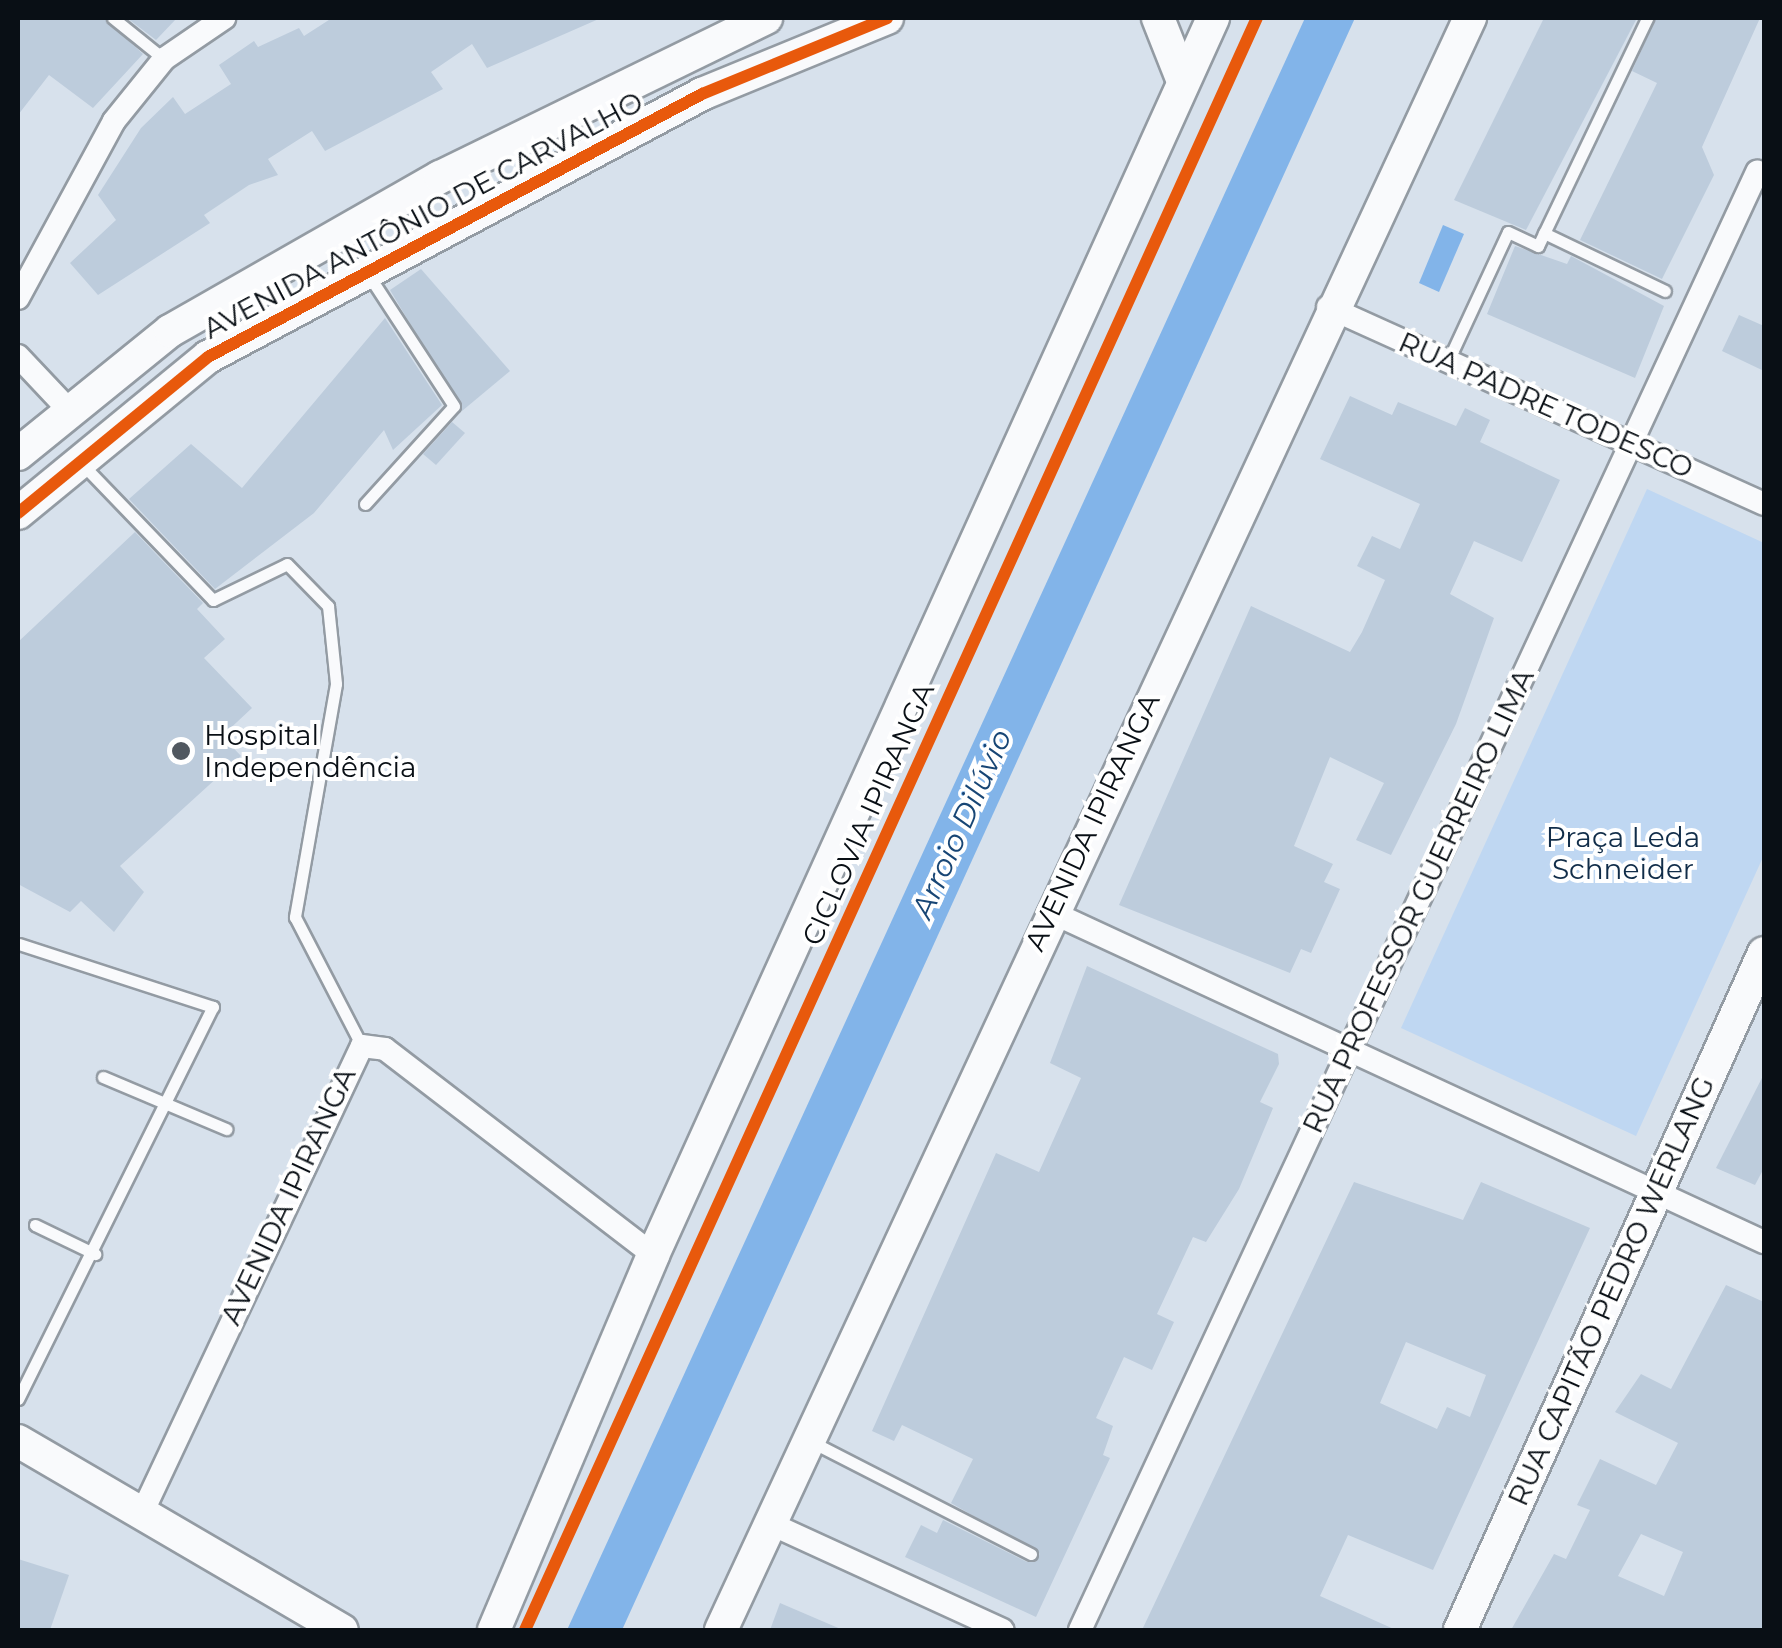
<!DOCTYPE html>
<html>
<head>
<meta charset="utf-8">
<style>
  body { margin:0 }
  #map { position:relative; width:1782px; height:1648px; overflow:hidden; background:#d7e1ec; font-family:Montserrat,sans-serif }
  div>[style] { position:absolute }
  .green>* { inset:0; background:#bfd7f2 }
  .water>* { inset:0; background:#82b4e9 }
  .building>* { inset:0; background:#bdccdc }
  .roads { filter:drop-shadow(2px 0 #939ba3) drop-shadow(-2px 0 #939ba3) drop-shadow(0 2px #939ba3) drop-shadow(0 -2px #939ba3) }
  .lane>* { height:11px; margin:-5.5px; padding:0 5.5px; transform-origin:5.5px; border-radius:5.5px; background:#f9fafc }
  .street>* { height:22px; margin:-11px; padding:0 11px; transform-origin:11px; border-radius:11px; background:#f9fafc }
  .secondary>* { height:32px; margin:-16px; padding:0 16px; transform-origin:16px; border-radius:16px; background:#f9fafc }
  .cycleway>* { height:12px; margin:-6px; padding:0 6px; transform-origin:6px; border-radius:6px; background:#e8590c }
  .dots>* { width:28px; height:28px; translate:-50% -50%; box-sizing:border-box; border:5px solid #fff; border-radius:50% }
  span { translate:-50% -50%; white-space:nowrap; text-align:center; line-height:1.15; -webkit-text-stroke:8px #fff; paint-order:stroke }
  .street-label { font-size:28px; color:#090f15 }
  .poi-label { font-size:28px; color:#090f15 }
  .left { translate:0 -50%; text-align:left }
  .park-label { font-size:28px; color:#112d49 }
  .water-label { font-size:30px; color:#184675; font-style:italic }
  .frame { position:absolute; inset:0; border:20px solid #090f15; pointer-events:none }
</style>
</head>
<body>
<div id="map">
  <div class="green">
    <div style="clip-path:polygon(1647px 489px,1764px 543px,1764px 855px,1636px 1136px,1401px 1028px)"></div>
  </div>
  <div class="water">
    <div style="clip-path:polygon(1305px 18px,1355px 18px,622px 1630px,567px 1630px)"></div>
    <div style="clip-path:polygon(1443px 225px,1464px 234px,1439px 292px,1419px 283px)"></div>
  </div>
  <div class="building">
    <div style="clip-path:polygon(18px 18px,104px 18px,143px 54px,93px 108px,49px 75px,18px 115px)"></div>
    <div style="clip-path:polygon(127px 18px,177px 18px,156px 40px)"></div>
    <div style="clip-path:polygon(332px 18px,601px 18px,487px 68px,472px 44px,431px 72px,443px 89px,325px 151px,312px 131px,268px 159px,278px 175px,249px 185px,204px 215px,210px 223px,98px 295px,70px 263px,116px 220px,98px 195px,141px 128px,173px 97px,185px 114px,231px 84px,219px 65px,254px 41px,258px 47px,299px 28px,304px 36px)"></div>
    <div style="clip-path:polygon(1544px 18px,1637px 18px,1526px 230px,1454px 200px)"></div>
    <div style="clip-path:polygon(1656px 18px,1760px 18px,1702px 147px,1714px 175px,1662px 279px,1580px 240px,1657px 83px,1632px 71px)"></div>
    <div style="clip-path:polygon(1515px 246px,1567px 264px,1571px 256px,1664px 306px,1635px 378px,1487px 314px)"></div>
    <div style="clip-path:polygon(421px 269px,510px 371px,462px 411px,390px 290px)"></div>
    <div style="clip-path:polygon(1739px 315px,1764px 326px,1764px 371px,1722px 351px)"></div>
    <div style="clip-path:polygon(385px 318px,442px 405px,393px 450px,384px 430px,314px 513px,215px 589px,129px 499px,191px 444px,242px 488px)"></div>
    <div style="clip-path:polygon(1350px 396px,1392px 415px,1398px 402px,1456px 426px,1465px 408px,1490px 420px,1480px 442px,1560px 480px,1522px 562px,1474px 541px,1450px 594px,1494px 618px,1456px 724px,1391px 855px,1356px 840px,1384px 783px,1330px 757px,1294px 846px,1333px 864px,1324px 882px,1340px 889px,1311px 953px,1301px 949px,1290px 973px,1119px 905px,1251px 606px,1350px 652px,1362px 632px,1385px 580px,1357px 566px,1372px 536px,1400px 549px,1420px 504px,1320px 459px)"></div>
    <div style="clip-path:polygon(452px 422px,465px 433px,436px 465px,423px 454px)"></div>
    <div style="clip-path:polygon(135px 532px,203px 603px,197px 609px,225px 639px,204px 658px,252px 708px,222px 736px,241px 756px,120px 866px,144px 892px,114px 932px,81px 901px,70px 912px,18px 884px,18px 642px)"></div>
    <div style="clip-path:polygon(1087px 966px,1278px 1054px,1279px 1064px,1260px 1102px,1273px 1108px,1239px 1189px,1206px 1242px,1193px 1237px,1157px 1314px,1174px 1322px,1152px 1370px,1124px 1357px,1096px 1418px,1113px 1426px,1103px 1455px,1110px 1458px,1036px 1617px,905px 1557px,921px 1525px,937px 1533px,943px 1520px,1027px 1562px,1040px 1554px,951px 1503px,973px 1459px,902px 1425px,894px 1441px,872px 1431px,996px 1153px,1039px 1172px,1081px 1078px,1050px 1063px)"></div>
    <div style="clip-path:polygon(1764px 1074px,1764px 1168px,1755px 1185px,1716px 1168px)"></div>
    <div style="clip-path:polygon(evenodd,1354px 1182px,1463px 1220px,1481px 1182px,1590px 1228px,1433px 1570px,1348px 1535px,1320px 1596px,1396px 1630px,1142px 1630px,1354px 1182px,1406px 1342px,1486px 1375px,1470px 1417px,1447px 1407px,1437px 1429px,1380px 1403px,1406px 1342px)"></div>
    <div style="clip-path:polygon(evenodd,1726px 1285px,1764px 1302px,1764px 1630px,1511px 1630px,1554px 1554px,1566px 1559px,1590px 1510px,1577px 1505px,1600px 1459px,1656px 1485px,1678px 1443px,1615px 1412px,1641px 1374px,1671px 1389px,1726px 1285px,1641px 1534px,1683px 1552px,1664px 1596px,1618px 1576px,1641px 1534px)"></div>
    <div style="clip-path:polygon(18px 1559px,69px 1575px,50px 1630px,18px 1630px)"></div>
    <div style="clip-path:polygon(780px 1603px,843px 1630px,770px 1630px)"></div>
  </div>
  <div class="roads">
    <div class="lane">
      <div style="left:113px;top:18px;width:65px;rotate:38.8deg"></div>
      <div style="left:1544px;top:233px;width:134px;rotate:25.6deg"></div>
      <div style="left:1448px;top:361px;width:142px;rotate:-65.1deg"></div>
      <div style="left:1508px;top:232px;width:33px;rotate:25deg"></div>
      <div style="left:1538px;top:246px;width:253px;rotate:-64.4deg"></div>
      <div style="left:84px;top:466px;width:186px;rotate:46.1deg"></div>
      <div style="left:213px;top:600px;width:82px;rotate:-25.9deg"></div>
      <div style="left:287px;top:564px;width:59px;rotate:45.7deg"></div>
      <div style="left:328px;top:606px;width:78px;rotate:84.1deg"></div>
      <div style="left:336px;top:684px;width:237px;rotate:100deg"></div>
      <div style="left:295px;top:917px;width:145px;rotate:62.6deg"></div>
      <div style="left:365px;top:504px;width:132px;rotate:-47.8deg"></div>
      <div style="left:454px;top:406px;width:158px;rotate:-123.1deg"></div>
      <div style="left:103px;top:1077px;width:134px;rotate:22.9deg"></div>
      <div style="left:35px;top:1225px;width:67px;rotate:25.8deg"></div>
      <div style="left:18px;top:1399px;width:438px;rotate:-63.6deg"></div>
      <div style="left:213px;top:1007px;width:204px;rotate:-162deg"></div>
      <div style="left:812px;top:1442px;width:246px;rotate:27.1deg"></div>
    </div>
    <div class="street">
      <div style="left:18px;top:298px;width:201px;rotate:-61.5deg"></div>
      <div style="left:114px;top:121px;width:80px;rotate:-51.1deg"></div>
      <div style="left:164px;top:59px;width:73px;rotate:-34.3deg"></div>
      <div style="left:1328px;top:307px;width:478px;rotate:24.3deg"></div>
      <div style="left:18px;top:356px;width:73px;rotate:46.7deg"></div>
      <div style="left:1051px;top:912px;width:786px;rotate:24.84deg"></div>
      <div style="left:142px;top:1513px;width:516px;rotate:-64.78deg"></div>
      <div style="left:362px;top:1046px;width:23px;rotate:7deg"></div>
      <div style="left:385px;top:1049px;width:338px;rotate:37.5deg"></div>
      <div style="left:769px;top:1523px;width:257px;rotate:24.6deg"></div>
      <div style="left:1080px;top:1630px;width:1608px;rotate:-65.09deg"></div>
    </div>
    <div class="secondary">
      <div style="left:1158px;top:18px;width:68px;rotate:68.4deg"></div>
      <div style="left:18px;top:454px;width:196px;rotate:-39deg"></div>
      <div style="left:170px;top:331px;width:311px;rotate:-29.7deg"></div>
      <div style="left:440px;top:177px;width:363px;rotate:-26deg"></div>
      <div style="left:18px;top:513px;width:246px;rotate:-39.4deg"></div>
      <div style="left:208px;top:357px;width:560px;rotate:-28.03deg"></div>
      <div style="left:702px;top:94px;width:200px;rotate:-22.3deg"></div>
      <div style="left:18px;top:1441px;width:375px;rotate:30.3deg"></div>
      <div style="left:494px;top:1630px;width:407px;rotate:-67deg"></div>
      <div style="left:653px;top:1255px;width:1358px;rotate:-65.64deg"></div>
      <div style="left:721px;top:1630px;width:1778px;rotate:-65.08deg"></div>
      <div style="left:1460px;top:1630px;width:742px;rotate:-65.82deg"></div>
    </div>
  </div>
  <div class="cycleway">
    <div style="left:18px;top:513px;width:246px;rotate:-39.4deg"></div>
    <div style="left:208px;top:357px;width:560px;rotate:-28.03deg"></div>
    <div style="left:702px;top:94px;width:200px;rotate:-22.3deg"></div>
    <div style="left:525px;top:1630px;width:1770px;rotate:-65.58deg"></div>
  </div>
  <div class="dots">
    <div style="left:181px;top:751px;background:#515860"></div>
  </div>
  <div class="street-label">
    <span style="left:423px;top:215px;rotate:-28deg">AVENIDA ANTÔNIO DE CARVALHO</span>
    <span style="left:1546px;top:405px;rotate:24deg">RUA PADRE TODESCO</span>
    <span style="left:868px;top:814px;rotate:-66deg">CICLOVIA IPIRANGA</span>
    <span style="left:1092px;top:822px;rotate:-65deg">AVENIDA IPIRANGA</span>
    <span style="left:1418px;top:901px;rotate:-65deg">RUA PROFESSOR GUERREIRO LIMA</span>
    <span style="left:288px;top:1196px;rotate:-65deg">AVENIDA IPIRANGA</span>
    <span style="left:1611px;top:1291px;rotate:-66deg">RUA CAPITÃO PEDRO WERLANG</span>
  </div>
  <div class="poi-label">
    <span class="left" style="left:204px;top:751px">Hospital<br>Independência</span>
  </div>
  <div class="park-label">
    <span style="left:1623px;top:853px">Praça Leda<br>Schneider</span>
  </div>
  <div class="water-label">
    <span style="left:962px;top:824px;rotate:-66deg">Arroio Dilúvio</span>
  </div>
  <div class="frame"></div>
</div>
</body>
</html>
